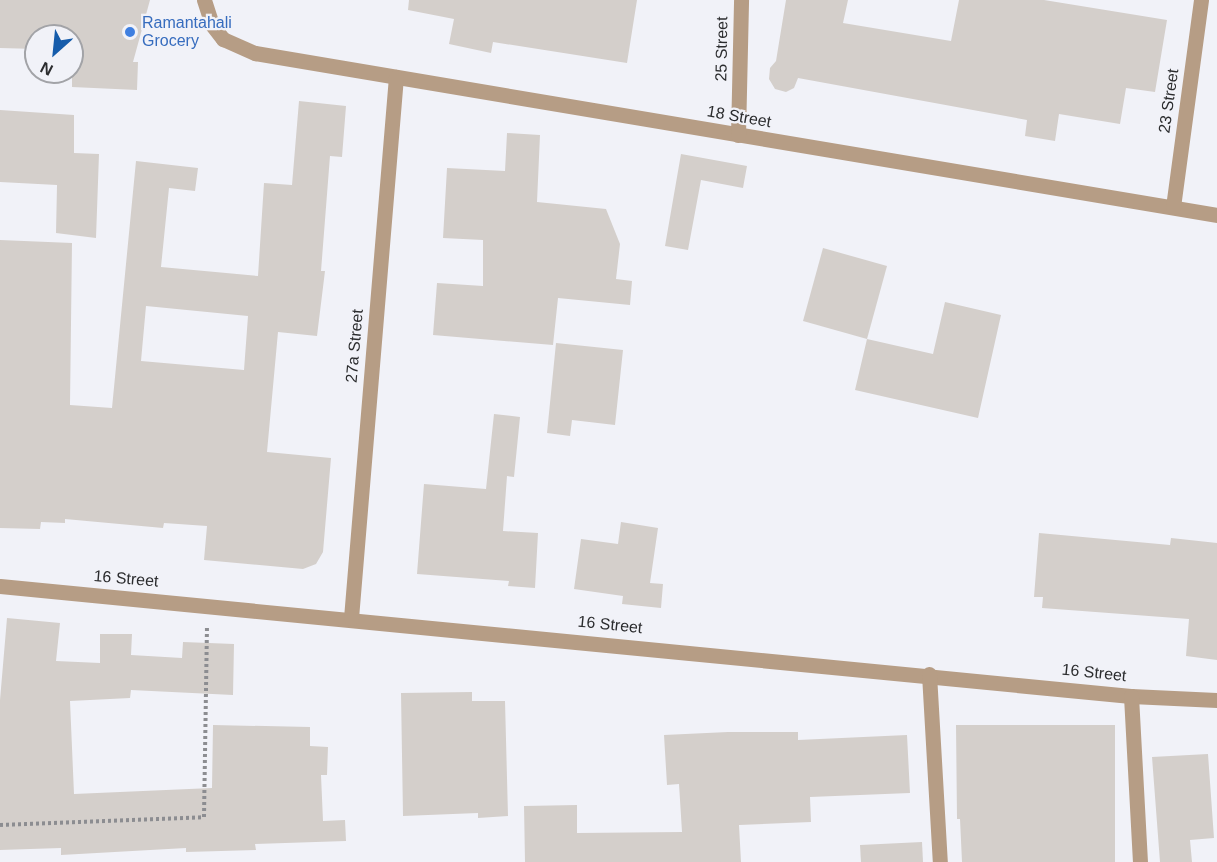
<!DOCTYPE html>
<html>
<head>
<meta charset="utf-8">
<style>
  body { margin:0 }
  #map { position:relative; width:1217px; height:862px; overflow:hidden; background:#f1f2f8; font-family:Arial,sans-serif }
  div>[style] { position:absolute }
  .building>* { inset:0; background:#d4cfcb }
  .path>* { height:4px; margin-top:-2px; transform-origin:0; background:repeating-linear-gradient(90deg,#8c8d91 0 3px,transparent 0 6px) }
  .minor>* { height:15px; margin:-7.5px; padding:0 7.5px; transform-origin:7.5px; border-radius:7.5px; background:#b69d85 }
  .dots>* { width:16px; height:16px; translate:-50% -50%; box-sizing:border-box; border:3px solid #f1f2f8; border-radius:50% }
  span { translate:-50% -50%; white-space:nowrap; text-align:center; line-height:1.15; -webkit-text-stroke:4.5px #f1f2f8; paint-order:stroke }
  .shop-label { font-size:16px; color:#366cbe }
  .left { translate:0 -50%; text-align:left }
  .street-label { font-size:16px; color:#2b2c2e }
  .north { position:absolute; left:24px; top:24px; width:60px; height:60px; box-sizing:border-box; background:#f1f2f8; border:2px solid #a2a3a7; border-radius:50%; rotate:207deg; font-size:16px; font-weight:700; line-height:24px; text-align:center; color:#2b2c2e }
  .north::after { content:''; display:block; margin:auto; width:21px; height:27px; background:#165cab; clip-path:polygon(50% 0,100% 100%,50% 72%,0 100%) }
</style>
</head>
<body>
<div id="map">
  <div class="building">
    <div style="clip-path:polygon(0 0,150px 0,133px 62px,138px 62px,137px 90px,72px 87px,72px 36px,36px 36px,36px 49px,0 48px)"></div>
    <div style="clip-path:polygon(409px 0,637px 0,627px 63px,493px 42px,491px 53px,449px 44px,454px 19px,408px 10px)"></div>
    <div style="clip-path:polygon(786px 0,848px 0,843px 23px,951px 41px,959px 0,1044px 0,1167px 20px,1155px 92px,1126px 88px,1120px 124px,1059px 114px,1055px 141px,1025px 136px,1027px 120px,798px 78px,794px 88px,786px 92px,775px 89px,769px 79px,770px 68px,776px 61px)"></div>
    <div style="clip-path:polygon(evenodd,299px 101px,346px 106px,342px 157px,330px 156px,321px 271px,325px 271px,317px 336px,278px 332px,267px 452px,331px 458px,323px 552px,316px 564px,303px 569px,204px 560px,207px 526px,164px 523px,163px 528px,65px 519px,65px 523px,41px 522px,40px 529px,0 528px,0 240px,72px 243px,70px 405px,112px 408px,136px 161px,198px 168px,195px 191px,169px 188px,161px 267px,258px 276px,264px 183px,292px 185px,299px 101px,146px 306px,248px 316px,244px 370px,141px 361px,146px 306px)"></div>
    <div style="clip-path:polygon(0 110px,74px 115px,74px 153px,99px 154px,96px 238px,56px 233px,57px 185px,0 182px)"></div>
    <div style="clip-path:polygon(507px 133px,540px 135px,537px 202px,606px 209px,620px 244px,616px 279px,632px 281px,630px 305px,558px 298px,553px 345px,433px 335px,437px 283px,483px 286px,483px 240px,443px 238px,447px 168px,505px 171px)"></div>
    <div style="clip-path:polygon(681px 154px,747px 166px,743px 188px,701px 180px,688px 250px,665px 246px)"></div>
    <div style="clip-path:polygon(823px 248px,887px 266px,867px 339px,803px 321px)"></div>
    <div style="clip-path:polygon(945px 302px,1001px 315px,978px 418px,855px 390px,867px 339px,933px 354px)"></div>
    <div style="clip-path:polygon(556px 343px,623px 350px,615px 425px,572px 420px,570px 436px,547px 433px)"></div>
    <div style="clip-path:polygon(494px 414px,520px 417px,514px 477px,507px 476px,503px 531px,538px 533px,535px 588px,508px 586px,509px 581px,417px 574px,424px 484px,486px 489px)"></div>
    <div style="clip-path:polygon(621px 522px,658px 528px,650px 583px,663px 584px,661px 608px,622px 604px,623px 596px,574px 589px,581px 539px,618px 544px)"></div>
    <div style="clip-path:polygon(1039px 533px,1170px 545px,1171px 538px,1217px 543px,1217px 660px,1186px 656px,1189px 619px,1042px 608px,1043px 597px,1034px 597px)"></div>
    <div style="clip-path:polygon(7px 618px,60px 623px,56px 661px,100px 663px,100px 634px,132px 634px,131px 655px,182px 658px,183px 642px,234px 644px,233px 695px,131px 690px,130px 698px,70px 701px,74px 794px,212px 788px,213px 725px,310px 727px,310px 746px,328px 747px,327px 775px,321px 775px,323px 821px,345px 820px,346px 841px,255px 844px,256px 850px,186px 852px,186px 848px,61px 855px,61px 848px,0 850px,0 700px)"></div>
    <div style="clip-path:polygon(472px 692px,472px 701px,505px 701px,508px 816px,478px 818px,478px 813px,403px 816px,401px 693px)"></div>
    <div style="clip-path:polygon(956px 725px,1115px 725px,1115px 862px,962px 862px,960px 819px,957px 819px)"></div>
    <div style="clip-path:polygon(728px 732px,798px 732px,798px 740px,907px 735px,910px 793px,810px 797px,811px 822px,739px 825px,741px 862px,525px 862px,524px 806px,577px 805px,577px 833px,682px 832px,679px 784px,667px 785px,664px 735px)"></div>
    <div style="clip-path:polygon(1208px 754px,1214px 838px,1190px 840px,1192px 862px,1160px 862px,1152px 757px)"></div>
    <div style="clip-path:polygon(922px 842px,923px 862px,861px 862px,860px 845px)"></div>
  </div>
  <div class="path">
    <div style="left:0;top:825px;width:204px;rotate:-2.2deg"></div>
    <div style="left:204px;top:817px;width:191px;rotate:-89.1deg"></div>
  </div>
  <div class="minor">
    <div style="left:204px;top:0;width:26px;rotate:72deg"></div>
    <div style="left:212px;top:25px;width:18px;rotate:52deg"></div>
    <div style="left:223px;top:39px;width:35px;rotate:24deg"></div>
    <div style="left:255px;top:53px;width:976px;rotate:9.56deg"></div>
    <div style="left:738px;top:135px;width:135px;rotate:-88.7deg"></div>
    <div style="left:1173px;top:207px;width:209px;rotate:-82.3deg"></div>
    <div style="left:0;top:586px;width:1136px;rotate:5.56deg"></div>
    <div style="left:1131px;top:696px;width:86px;rotate:2.7deg"></div>
    <div style="left:351px;top:618px;width:543px;rotate:-85.25deg"></div>
    <div style="left:929px;top:674px;width:188px;rotate:86.7deg"></div>
    <div style="left:1131px;top:696px;width:166px;rotate:86.9deg"></div>
  </div>
  <div class="dots">
    <div style="left:130px;top:32px;background:#3f7fe0"></div>
  </div>
  <div class="shop-label">
    <span class="left" style="left:142px;top:32px">Ramantahali<br>Grocery</span>
  </div>
  <div class="street-label">
    <span style="left:722px;top:49px;rotate:-89deg">25 Street</span>
    <span style="left:1169px;top:101px;rotate:-82deg">23 Street</span>
    <span style="left:739px;top:117px;rotate:10deg">18 Street</span>
    <span style="left:355px;top:346px;rotate:-85deg">27a Street</span>
    <span style="left:126px;top:579px;rotate:5deg">16 Street</span>
    <span style="left:610px;top:625px;rotate:6deg">16 Street</span>
    <span style="left:1094px;top:673px;rotate:6deg">16 Street</span>
  </div>
  <div class="north">N</div>
</div>
</body>
</html>
